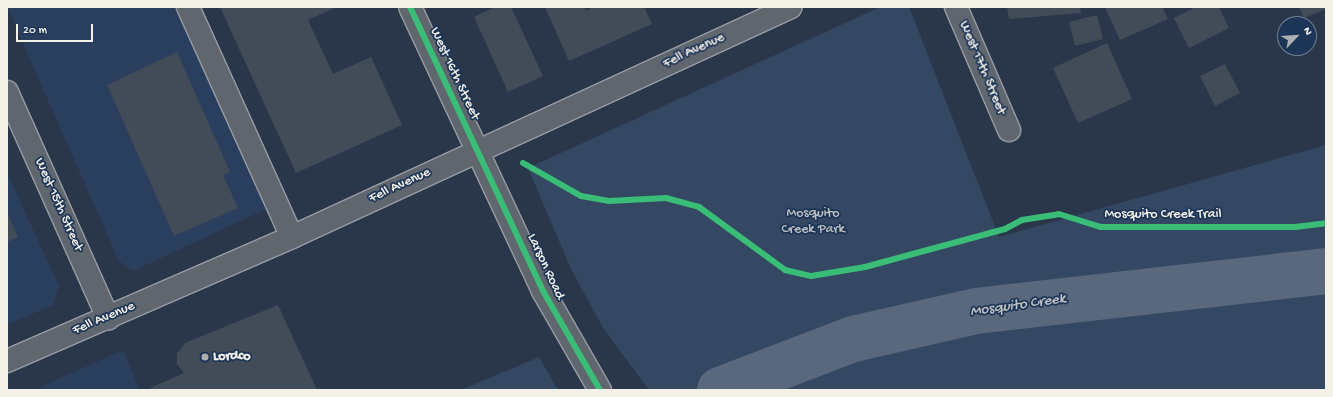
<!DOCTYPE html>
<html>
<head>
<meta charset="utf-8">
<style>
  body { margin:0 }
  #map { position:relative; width:1333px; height:397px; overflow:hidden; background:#2a374a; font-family:"Gochi Hand",sans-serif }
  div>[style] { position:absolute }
  .built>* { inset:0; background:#2a3f5d }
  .green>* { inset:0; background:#344763 }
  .river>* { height:46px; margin:-23px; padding:0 23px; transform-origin:23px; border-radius:23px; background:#59687d }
  .building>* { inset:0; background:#424c59 }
  .roads { filter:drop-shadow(1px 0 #979ca3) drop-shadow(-1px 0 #979ca3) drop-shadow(0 1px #979ca3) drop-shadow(0 -1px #979ca3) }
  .minor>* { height:22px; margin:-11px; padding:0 11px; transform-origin:11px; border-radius:11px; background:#60666e }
  .major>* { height:22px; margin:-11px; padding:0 11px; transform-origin:11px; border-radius:11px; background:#60666e }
  .cycleway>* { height:6px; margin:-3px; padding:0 3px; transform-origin:3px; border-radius:3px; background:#3abd76 }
  .dots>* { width:11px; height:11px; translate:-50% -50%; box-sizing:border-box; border:2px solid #1d3557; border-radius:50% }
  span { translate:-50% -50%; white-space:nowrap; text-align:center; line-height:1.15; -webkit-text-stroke:3.5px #1d3557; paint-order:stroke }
  .street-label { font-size:14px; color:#f4f1e8 }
  .park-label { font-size:14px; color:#bbbfc1 }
  .poi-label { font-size:14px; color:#f4f1e8; font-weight:700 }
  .left { translate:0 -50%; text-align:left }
  .water-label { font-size:15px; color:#c0c3c4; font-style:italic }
  .frame { position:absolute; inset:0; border:8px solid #f4f1e8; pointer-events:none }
  .north { position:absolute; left:1277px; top:16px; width:40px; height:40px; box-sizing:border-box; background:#1d3557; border:1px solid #738091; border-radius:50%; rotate:65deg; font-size:11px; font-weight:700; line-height:16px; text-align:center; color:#f4f1e8 }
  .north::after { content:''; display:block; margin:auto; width:14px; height:18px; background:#adb0b1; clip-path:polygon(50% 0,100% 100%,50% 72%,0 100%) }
  .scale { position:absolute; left:16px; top:24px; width:77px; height:18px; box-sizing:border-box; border:2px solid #f4f1e8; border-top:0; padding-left:5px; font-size:12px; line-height:14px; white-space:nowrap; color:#f4f1e8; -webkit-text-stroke:3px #1d3557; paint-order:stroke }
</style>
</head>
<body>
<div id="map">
  <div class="built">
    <div style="clip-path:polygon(7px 7px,175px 7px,266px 209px,133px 271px,119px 261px)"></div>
    <div style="clip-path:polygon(7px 173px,59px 286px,53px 305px,7px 325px)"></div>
    <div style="clip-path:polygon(123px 350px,140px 390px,34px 390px)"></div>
  </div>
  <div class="green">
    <div style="clip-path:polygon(880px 7px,909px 7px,999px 237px,1326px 145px,1326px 390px,649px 390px,603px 328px,571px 269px,528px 168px)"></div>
    <div style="clip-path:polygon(539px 357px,558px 390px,461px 390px)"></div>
  </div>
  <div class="river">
    <div style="left:720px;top:390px;width:142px;rotate:-21deg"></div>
    <div style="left:853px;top:339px;width:126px;rotate:-12.8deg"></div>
    <div style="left:976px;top:311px;width:352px;rotate:-6.5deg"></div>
  </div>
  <div class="building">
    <div style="clip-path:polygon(220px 7px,337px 7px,308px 20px,333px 74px,371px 57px,402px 125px,296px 173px)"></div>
    <div style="clip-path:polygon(495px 7px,511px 7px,543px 76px,508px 92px,474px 17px)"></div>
    <div style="clip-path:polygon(545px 7px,584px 7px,586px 11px,594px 7px,644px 7px,652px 24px,569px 61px)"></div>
    <div style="clip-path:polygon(1007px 7px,1080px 7px,1081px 13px,1009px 19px)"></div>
    <div style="clip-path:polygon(1105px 7px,1162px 7px,1168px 19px,1120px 40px)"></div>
    <div style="clip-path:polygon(1196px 7px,1219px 7px,1229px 28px,1189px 48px,1174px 18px)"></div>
    <div style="clip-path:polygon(1299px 7px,1326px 7px,1326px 9px,1304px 18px)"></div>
    <div style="clip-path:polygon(1097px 15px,1103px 39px,1075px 46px,1069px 22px)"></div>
    <div style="clip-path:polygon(1107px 43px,1132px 99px,1078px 123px,1053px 68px)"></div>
    <div style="clip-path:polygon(177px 52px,230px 172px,223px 175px,238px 208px,174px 236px,107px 85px)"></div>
    <div style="clip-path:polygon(1225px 64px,1240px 93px,1215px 106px,1200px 76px)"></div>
    <div style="clip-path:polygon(7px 212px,18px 237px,7px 242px)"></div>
    <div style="clip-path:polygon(278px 305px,317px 390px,146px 390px,184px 373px,177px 364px,177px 353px,185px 343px)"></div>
  </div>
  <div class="roads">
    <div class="minor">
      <div style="left:188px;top:7px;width:252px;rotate:65.7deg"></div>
      <div style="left:956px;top:7px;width:134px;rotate:66.7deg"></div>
      <div style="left:7px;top:92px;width:248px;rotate:65.9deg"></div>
      <div style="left:7px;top:361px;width:311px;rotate:-23.5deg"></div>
      <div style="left:292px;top:237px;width:549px;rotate:-24.75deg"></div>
    </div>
    <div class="major">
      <div style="left:410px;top:7px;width:314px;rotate:64.9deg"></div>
      <div style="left:543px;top:291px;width:114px;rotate:60.1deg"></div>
    </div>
  </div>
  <div class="cycleway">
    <div style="left:410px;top:7px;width:314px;rotate:64.9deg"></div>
    <div style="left:543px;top:291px;width:114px;rotate:60.1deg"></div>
    <div style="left:523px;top:163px;width:67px;rotate:29.6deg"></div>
    <div style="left:581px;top:196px;width:28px;rotate:10deg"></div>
    <div style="left:609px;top:201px;width:57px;rotate:-3deg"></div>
    <div style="left:666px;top:198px;width:34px;rotate:15deg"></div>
    <div style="left:699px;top:207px;width:107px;rotate:36.2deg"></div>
    <div style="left:785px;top:270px;width:27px;rotate:13deg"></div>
    <div style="left:811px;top:276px;width:55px;rotate:-9.5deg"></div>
    <div style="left:865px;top:267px;width:145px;rotate:-15.2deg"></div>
    <div style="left:1005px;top:229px;width:19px;rotate:-28deg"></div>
    <div style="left:1022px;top:220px;width:37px;rotate:-9deg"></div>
    <div style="left:1059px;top:214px;width:44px;rotate:17.2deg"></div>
    <div style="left:1101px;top:227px;width:194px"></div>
    <div style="left:1295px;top:227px;width:31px;rotate:-7deg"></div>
  </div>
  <div class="dots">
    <div style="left:205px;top:357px;background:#adb0b1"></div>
  </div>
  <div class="street-label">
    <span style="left:694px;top:51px;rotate:-25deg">Fell Avenue</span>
    <span style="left:982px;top:68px;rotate:67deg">West 17th Street</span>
    <span style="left:454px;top:74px;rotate:65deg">West 16th Street</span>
    <span style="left:400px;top:186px;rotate:-25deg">Fell Avenue</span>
    <span style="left:58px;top:205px;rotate:66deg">West 15th Street</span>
    <span style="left:1163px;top:215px">Mosquito Creek Trail</span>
    <span style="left:545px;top:267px;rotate:65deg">Larson Road</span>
    <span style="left:104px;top:319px;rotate:-23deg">Fell Avenue</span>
  </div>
  <div class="park-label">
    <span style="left:813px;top:222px">Mosquito<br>Creek Park</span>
  </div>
  <div class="poi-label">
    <span class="left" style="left:213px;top:357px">Lordco</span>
  </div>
  <div class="water-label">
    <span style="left:1018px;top:306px;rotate:-8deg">Mosquito Creek</span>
  </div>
  <div class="frame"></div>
  <div class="north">N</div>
  <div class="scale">20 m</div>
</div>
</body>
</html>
